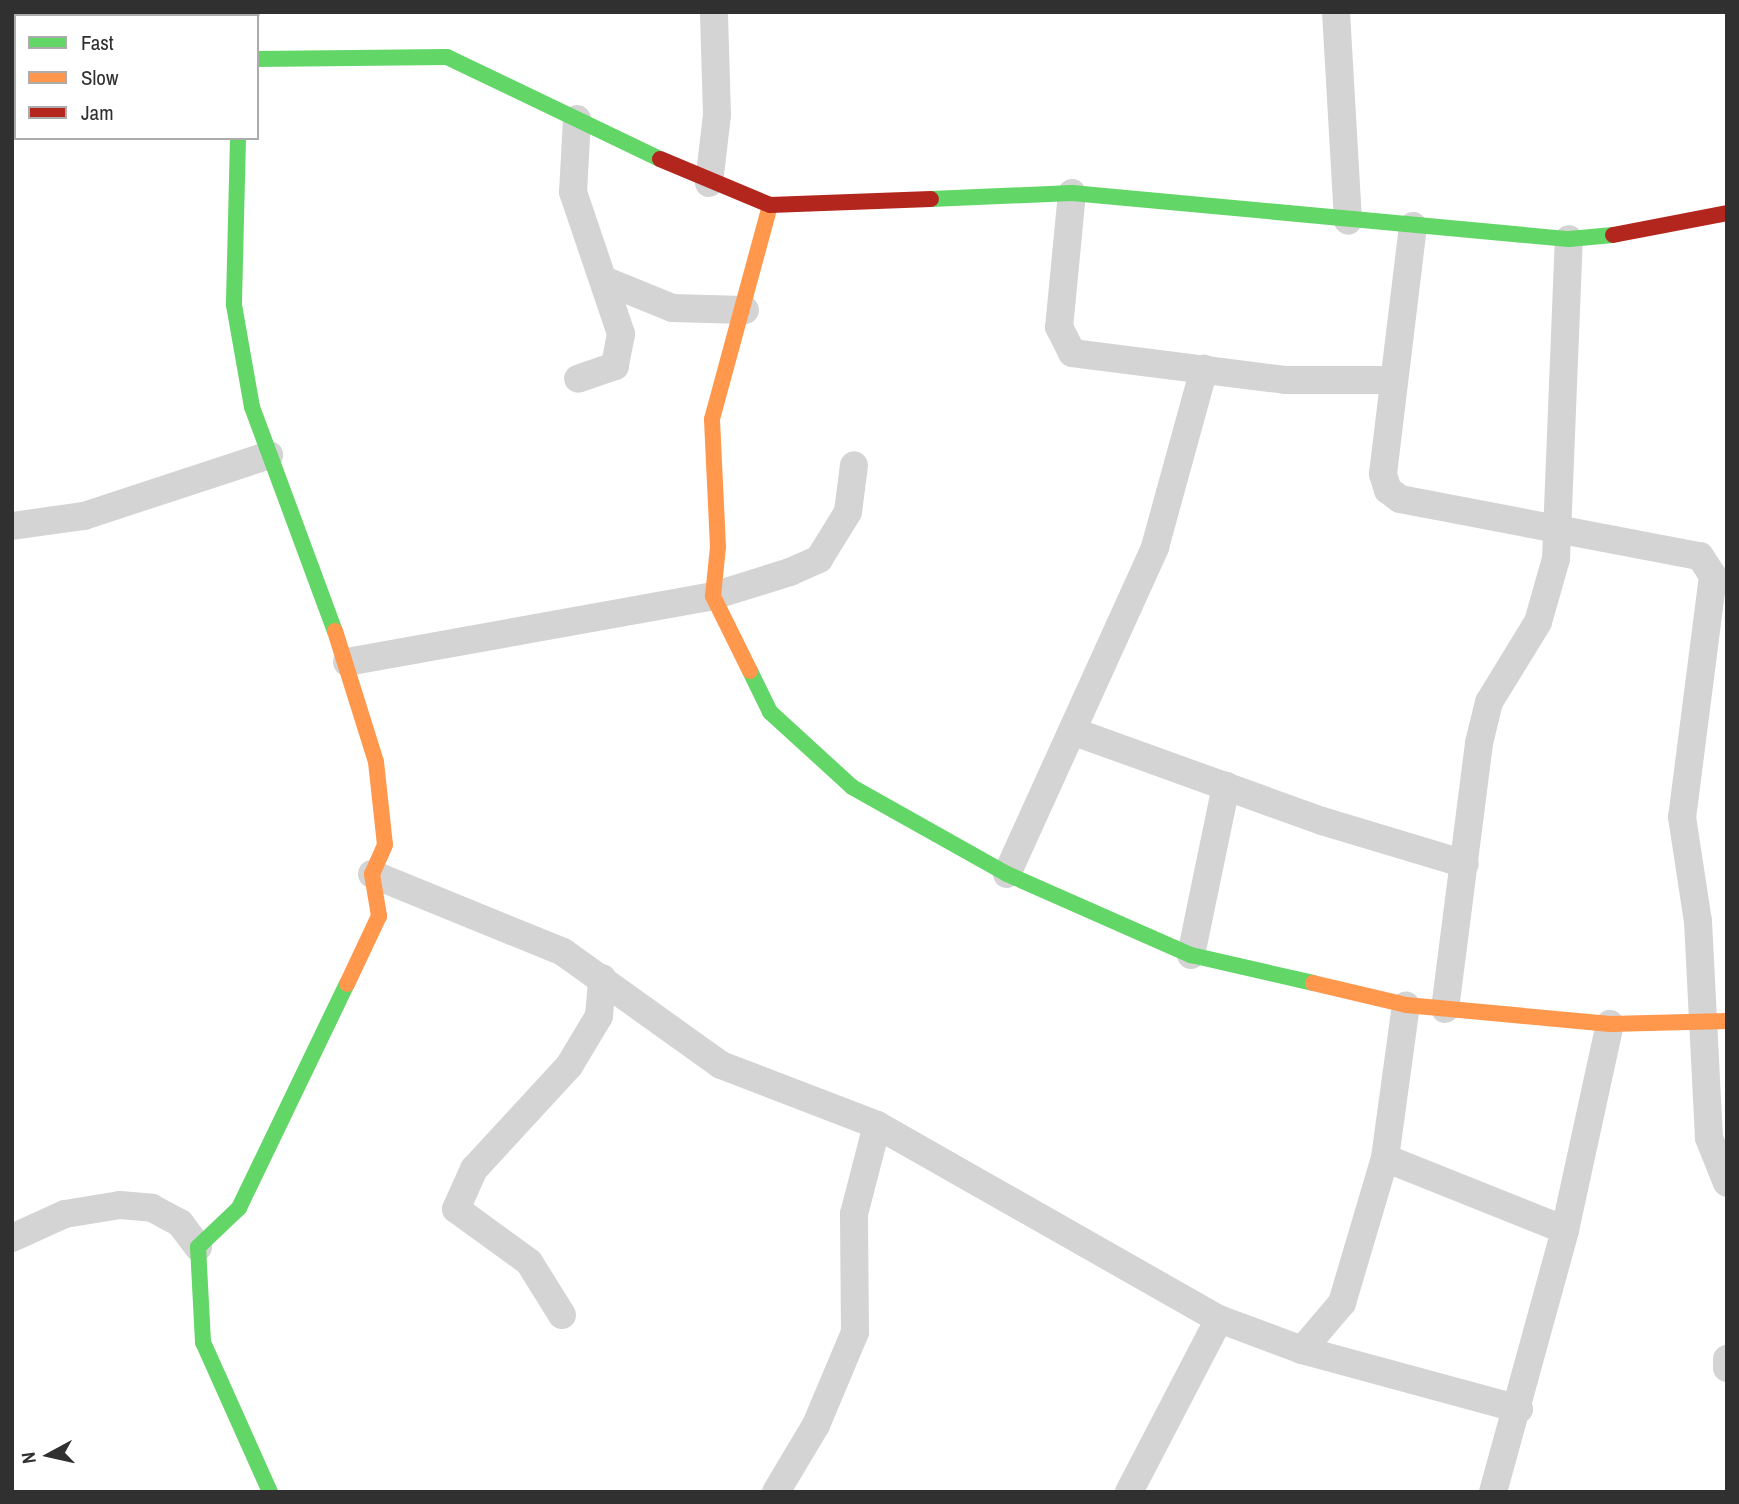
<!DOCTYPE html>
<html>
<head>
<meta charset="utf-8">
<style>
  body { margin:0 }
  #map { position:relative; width:1739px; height:1504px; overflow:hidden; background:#fff; font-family:"Archivo Narrow",sans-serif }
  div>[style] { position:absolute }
  .street>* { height:28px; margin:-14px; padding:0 14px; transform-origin:14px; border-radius:14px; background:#d4d4d4 }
  .fast>* { height:16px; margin:-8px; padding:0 8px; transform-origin:8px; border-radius:8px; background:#63d668 }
  .slow>* { height:16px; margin:-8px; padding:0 8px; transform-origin:8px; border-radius:8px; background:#ff974d }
  .jam>* { height:16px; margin:-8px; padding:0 8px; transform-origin:8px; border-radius:8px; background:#b3261e }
  span { translate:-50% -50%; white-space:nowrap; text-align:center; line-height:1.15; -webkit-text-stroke:7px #fff; paint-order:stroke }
  .frame { position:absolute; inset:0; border:14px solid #303030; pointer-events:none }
  .legend { position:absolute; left:14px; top:14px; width:245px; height:126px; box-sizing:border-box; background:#fff; border:2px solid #acacac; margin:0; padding:9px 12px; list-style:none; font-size:21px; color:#303030 }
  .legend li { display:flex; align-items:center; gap:14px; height:35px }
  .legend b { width:35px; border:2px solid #acacac }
  .north { position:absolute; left:14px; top:1420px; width:70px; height:70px; -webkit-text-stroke:5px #fff; paint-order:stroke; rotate:262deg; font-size:19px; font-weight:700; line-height:28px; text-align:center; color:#303030 }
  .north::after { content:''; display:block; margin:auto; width:24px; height:32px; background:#303030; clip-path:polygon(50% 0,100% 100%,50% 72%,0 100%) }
</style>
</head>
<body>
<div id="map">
  <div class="street">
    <div style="left:87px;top:12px;width:6px;rotate:45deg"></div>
    <div style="left:1336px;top:12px;width:209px;rotate:86.7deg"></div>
    <div style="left:12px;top:78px;width:4px;rotate:-14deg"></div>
    <div style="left:577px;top:119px;width:73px;rotate:93.1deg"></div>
    <div style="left:573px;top:192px;width:150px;rotate:71.3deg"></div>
    <div style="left:621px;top:334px;width:33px;rotate:101deg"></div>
    <div style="left:615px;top:366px;width:39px;rotate:161deg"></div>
    <div style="left:709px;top:183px;width:68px;rotate:-83.3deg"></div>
    <div style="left:717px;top:115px;width:103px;rotate:-91.7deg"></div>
    <div style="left:1072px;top:193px;width:135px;rotate:95.5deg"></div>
    <div style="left:1059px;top:327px;width:29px;rotate:63deg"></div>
    <div style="left:1072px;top:353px;width:215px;rotate:7.2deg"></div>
    <div style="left:1285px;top:380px;width:109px"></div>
    <div style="left:1413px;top:226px;width:250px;rotate:96.9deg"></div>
    <div style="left:1383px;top:474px;width:17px;rotate:73deg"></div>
    <div style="left:1388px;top:490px;width:15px;rotate:37deg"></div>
    <div style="left:1400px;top:499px;width:305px;rotate:10.8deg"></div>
    <div style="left:1700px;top:556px;width:24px;rotate:57deg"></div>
    <div style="left:1713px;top:576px;width:243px;rotate:97.3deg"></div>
    <div style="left:1682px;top:817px;width:105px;rotate:81.3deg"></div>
    <div style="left:1698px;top:921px;width:217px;rotate:87.1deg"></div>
    <div style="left:1709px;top:1138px;width:48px;rotate:68.2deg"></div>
    <div style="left:606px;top:281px;width:71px;rotate:22.2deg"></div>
    <div style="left:672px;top:308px;width:73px;rotate:1.6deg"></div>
    <div style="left:12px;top:526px;width:73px;rotate:-7.9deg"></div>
    <div style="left:84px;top:516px;width:195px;rotate:-18.2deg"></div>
    <div style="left:347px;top:662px;width:372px;rotate:-10.2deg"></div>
    <div style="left:713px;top:596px;width:81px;rotate:-17.3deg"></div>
    <div style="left:790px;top:572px;width:32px;rotate:-24deg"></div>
    <div style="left:819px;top:559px;width:55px;rotate:-58.3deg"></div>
    <div style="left:848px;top:512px;width:47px;rotate:-82.7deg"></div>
    <div style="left:1072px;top:731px;width:266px;rotate:19.8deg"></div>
    <div style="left:1322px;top:821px;width:149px;rotate:16.7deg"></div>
    <div style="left:372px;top:874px;width:206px;rotate:22.2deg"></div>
    <div style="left:563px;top:952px;width:194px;rotate:35.6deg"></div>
    <div style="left:721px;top:1065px;width:167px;rotate:21deg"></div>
    <div style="left:877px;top:1125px;width:393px;rotate:29.6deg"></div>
    <div style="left:1219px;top:1319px;width:89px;rotate:20.5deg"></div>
    <div style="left:1302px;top:1350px;width:225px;rotate:15.2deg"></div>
    <div style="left:1007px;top:874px;width:359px;rotate:-65.6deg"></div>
    <div style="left:1155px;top:547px;width:185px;rotate:-74.6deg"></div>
    <div style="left:1191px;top:955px;width:173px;rotate:-78.3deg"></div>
    <div style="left:1445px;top:1009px;width:268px;rotate:-82.7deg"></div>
    <div style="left:1479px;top:743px;width:42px;rotate:-76.3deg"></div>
    <div style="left:1489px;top:702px;width:94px;rotate:-58.5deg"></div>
    <div style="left:1538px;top:622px;width:66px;rotate:-74.1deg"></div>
    <div style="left:1556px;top:559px;width:320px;rotate:-87.7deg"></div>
    <div style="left:1385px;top:1158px;width:194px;rotate:21.8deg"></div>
    <div style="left:12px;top:1238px;width:58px;rotate:-24.4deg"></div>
    <div style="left:65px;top:1214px;width:56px;rotate:-9.3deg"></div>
    <div style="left:120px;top:1205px;width:32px;rotate:5deg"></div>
    <div style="left:152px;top:1208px;width:32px;rotate:28deg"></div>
    <div style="left:180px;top:1223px;width:30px;rotate:53deg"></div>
    <div style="left:562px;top:1315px;width:62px;rotate:-121.9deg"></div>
    <div style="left:529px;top:1262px;width:90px;rotate:-144deg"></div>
    <div style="left:456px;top:1209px;width:44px;rotate:-65.8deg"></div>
    <div style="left:474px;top:1169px;width:140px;rotate:-47.3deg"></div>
    <div style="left:569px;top:1066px;width:58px;rotate:-59deg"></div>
    <div style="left:599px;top:1016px;width:38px;rotate:-85deg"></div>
    <div style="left:1302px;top:1350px;width:62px;rotate:-49.6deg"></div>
    <div style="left:1342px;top:1303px;width:151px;rotate:-73.5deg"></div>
    <div style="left:1385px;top:1158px;width:154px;rotate:-82.2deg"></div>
    <div style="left:1727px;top:1359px;width:9px;rotate:90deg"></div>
    <div style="left:776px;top:1492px;width:78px;rotate:-59.2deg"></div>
    <div style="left:816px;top:1425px;width:101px;rotate:-67.2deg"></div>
    <div style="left:855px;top:1332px;width:118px;rotate:-90.5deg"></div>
    <div style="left:854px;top:1214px;width:92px;rotate:-75.5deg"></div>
    <div style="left:1129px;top:1492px;width:195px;rotate:-62.5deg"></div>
    <div style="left:1493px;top:1492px;width:272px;rotate:-74.6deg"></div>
    <div style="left:1565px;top:1230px;width:211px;rotate:-77.7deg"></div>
  </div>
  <div class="fast">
    <div style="left:251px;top:16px;width:4px;rotate:-76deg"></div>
    <div style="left:257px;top:59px;width:190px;rotate:-0.6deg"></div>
    <div style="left:447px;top:57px;width:236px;rotate:25.6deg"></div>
    <div style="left:238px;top:138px;width:167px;rotate:91.4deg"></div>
    <div style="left:234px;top:305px;width:104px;rotate:80deg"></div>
    <div style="left:252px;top:407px;width:239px;rotate:69.7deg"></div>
    <div style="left:931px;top:199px;width:141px;rotate:-2.4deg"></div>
    <div style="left:1072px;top:193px;width:499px;rotate:5.3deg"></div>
    <div style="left:1569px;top:239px;width:44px;rotate:-5.2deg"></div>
    <div style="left:750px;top:671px;width:46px;rotate:64deg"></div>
    <div style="left:770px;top:712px;width:111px;rotate:42.4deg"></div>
    <div style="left:852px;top:787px;width:178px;rotate:29.3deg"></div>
    <div style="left:1007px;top:874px;width:201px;rotate:23.8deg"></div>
    <div style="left:1191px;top:955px;width:125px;rotate:12.9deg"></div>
    <div style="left:270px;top:1492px;width:164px;rotate:-114.1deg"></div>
    <div style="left:203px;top:1342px;width:95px;rotate:-93deg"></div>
    <div style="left:198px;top:1247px;width:57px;rotate:-43.6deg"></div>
    <div style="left:239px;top:1208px;width:249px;rotate:-64.3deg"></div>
  </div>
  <div class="slow">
    <div style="left:335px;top:631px;width:137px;rotate:72.6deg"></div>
    <div style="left:376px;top:762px;width:83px;rotate:83.8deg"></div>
    <div style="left:385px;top:845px;width:32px;rotate:114deg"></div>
    <div style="left:372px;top:874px;width:43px;rotate:80.5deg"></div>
    <div style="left:379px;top:916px;width:75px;rotate:115.2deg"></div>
    <div style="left:750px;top:671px;width:84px;rotate:-116.3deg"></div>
    <div style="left:713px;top:596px;width:49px;rotate:-84.2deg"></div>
    <div style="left:718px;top:547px;width:128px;rotate:-92.7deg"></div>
    <div style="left:712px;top:419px;width:222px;rotate:-74.8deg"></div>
    <div style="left:1313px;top:983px;width:96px;rotate:13.3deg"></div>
    <div style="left:1406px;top:1005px;width:205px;rotate:5.3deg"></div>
    <div style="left:1610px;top:1024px;width:117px;rotate:-1.5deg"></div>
  </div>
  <div class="jam">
    <div style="left:660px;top:159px;width:119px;rotate:22.7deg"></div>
    <div style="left:770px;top:205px;width:161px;rotate:-2.1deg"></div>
    <div style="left:1613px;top:235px;width:116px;rotate:-10.9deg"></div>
  </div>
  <div class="frame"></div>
  <ul class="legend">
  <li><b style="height:9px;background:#63d668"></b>Fast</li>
  <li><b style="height:9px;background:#ff974d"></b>Slow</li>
  <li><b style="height:9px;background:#b3261e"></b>Jam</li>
  </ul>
  <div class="north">N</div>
</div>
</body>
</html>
